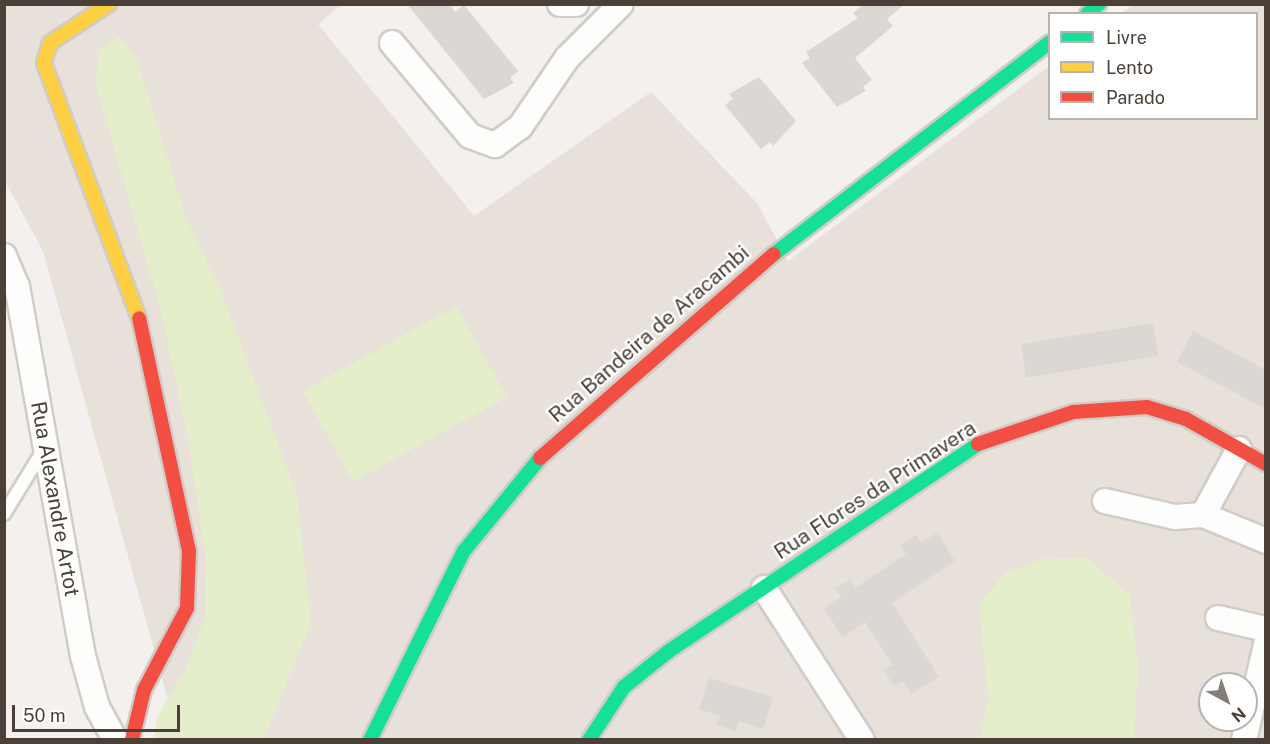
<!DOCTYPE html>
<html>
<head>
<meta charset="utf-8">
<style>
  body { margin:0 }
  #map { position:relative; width:1270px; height:744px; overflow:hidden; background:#f3f0ed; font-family:"Public Sans",sans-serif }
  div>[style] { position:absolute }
  .residential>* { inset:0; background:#e7e1da }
  .green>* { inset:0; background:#e5eecb }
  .building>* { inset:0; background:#dbd7d3 }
  .roads { filter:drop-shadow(2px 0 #d0ccc8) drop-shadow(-2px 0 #d0ccc8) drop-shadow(0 2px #d0ccc8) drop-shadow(0 -2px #d0ccc8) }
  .lane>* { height:12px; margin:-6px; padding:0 6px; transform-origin:6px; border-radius:6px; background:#fdfdfc }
  .street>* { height:24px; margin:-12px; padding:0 12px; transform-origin:12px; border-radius:12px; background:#fdfdfc }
  .fast>* { height:14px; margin:-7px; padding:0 7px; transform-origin:7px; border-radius:7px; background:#16e098 }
  .slow>* { height:14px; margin:-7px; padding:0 7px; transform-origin:7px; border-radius:7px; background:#ffcf43 }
  .jam>* { height:14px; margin:-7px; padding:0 7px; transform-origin:7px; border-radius:7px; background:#f24e42 }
  span { translate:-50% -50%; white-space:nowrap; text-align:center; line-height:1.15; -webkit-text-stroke:4.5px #fff; paint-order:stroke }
  .street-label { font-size:21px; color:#4a4037 }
  .frame { position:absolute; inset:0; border:6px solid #4a4037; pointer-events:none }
  .legend { position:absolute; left:1048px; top:12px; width:210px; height:108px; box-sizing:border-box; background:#fff; border:2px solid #b7b3af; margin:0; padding:8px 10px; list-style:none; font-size:18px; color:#4a4037 }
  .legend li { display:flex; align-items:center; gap:12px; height:30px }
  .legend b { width:30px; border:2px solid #b7b3af }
  .north { position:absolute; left:1198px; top:672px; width:60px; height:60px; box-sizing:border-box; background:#fff; border:2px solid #b7b3af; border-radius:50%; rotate:140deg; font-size:16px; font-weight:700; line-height:24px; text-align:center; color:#4a4037 }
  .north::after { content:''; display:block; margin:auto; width:21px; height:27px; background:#857e77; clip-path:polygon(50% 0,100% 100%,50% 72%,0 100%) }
  .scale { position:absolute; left:12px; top:705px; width:168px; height:27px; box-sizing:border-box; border:3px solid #4a4037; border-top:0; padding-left:8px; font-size:18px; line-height:21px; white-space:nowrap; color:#4a4037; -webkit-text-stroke:4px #fff; paint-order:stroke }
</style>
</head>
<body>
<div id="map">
  <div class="residential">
    <div style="clip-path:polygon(evenodd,4px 5px,341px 5px,318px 24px,474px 216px,651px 92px,757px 203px,788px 261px,1049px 66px,1050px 118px,1256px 118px,1256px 14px,1121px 13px,1134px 5px,1265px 5px,1265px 739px,179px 739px,43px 251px,5px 181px,4px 5px,1210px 684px,1246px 684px,1246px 720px,1210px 720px,1210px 684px)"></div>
  </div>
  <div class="green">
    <div style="clip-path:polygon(119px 37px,137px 59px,185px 215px,222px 294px,297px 495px,311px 623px,264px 739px,154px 739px,157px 717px,186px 668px,205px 617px,206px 560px,188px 439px,161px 311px,96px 85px,99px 50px)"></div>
    <div style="clip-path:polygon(456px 306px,507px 397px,353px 482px,303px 391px)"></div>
    <div style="clip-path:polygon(1087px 558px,1130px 595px,1138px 667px,1134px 739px,980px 739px,988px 700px,979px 603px,1007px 572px,1042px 559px)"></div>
  </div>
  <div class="building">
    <div style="clip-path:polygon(407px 4px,449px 4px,455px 12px,464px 5px,518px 71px,510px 78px,514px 83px,484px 99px)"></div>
    <div style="clip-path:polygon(864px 4px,905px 4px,887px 19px,893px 26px,855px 58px,872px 80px,863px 87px,866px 91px,837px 107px,802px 63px,810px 58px,806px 52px,858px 18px,853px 13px)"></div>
    <div style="clip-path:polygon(759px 77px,796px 121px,773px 146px,770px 142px,761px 149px,725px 105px,733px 99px,729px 94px)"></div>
    <div style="clip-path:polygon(1153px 323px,1158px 356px,1026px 378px,1021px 344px)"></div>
    <div style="clip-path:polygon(1193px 331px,1266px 370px,1266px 409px,1177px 362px)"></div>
    <div style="clip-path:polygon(937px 533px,955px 561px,892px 603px,939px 677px,911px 694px,903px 681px,894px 686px,884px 670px,893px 665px,865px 622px,843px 637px,824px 609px,841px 597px,835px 589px,850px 579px,855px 588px,906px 554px,900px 546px,916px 535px,921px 543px)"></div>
    <div style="clip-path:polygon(709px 678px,773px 697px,763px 729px,739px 721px,736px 731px,717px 725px,720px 716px,699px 709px)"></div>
  </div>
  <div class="roads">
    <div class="lane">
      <div style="left:4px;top:514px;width:76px;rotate:-58.4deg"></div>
    </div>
    <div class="street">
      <div style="left:560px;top:4px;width:16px"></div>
      <div style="left:392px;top:43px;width:121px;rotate:50deg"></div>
      <div style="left:470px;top:136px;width:27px;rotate:20deg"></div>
      <div style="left:495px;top:145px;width:31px;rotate:-36deg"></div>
      <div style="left:520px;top:127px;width:83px;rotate:-55.7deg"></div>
      <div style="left:567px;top:58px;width:76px;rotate:-45deg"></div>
      <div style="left:4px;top:256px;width:33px;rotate:67deg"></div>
      <div style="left:17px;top:286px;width:376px;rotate:79.9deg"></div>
      <div style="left:83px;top:656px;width:53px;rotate:74.6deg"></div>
      <div style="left:97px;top:707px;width:38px;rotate:61deg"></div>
      <div style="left:1239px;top:449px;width:75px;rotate:118.6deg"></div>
      <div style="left:1203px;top:515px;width:68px;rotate:22.4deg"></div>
      <div style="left:1105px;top:501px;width:72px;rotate:12.9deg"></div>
      <div style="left:1175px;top:517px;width:28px;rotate:-4deg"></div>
      <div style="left:764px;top:588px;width:181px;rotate:57.2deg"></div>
      <div style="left:1218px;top:618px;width:49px;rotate:12.9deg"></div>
      <div style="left:1244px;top:740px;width:98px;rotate:-77deg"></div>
    </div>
    <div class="fast">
      <div style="left:1087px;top:14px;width:16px;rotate:-40deg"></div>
      <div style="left:774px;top:254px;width:348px;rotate:-37.5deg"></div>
      <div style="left:370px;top:740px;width:211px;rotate:-63.6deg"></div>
      <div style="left:464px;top:551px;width:120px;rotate:-50.7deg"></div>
      <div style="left:589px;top:740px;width:64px;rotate:-56.6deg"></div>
      <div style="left:624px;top:687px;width:58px;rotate:-38.7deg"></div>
      <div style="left:669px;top:651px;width:372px;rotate:-33.8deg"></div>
    </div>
    <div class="slow">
      <div style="left:109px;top:4px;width:71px;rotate:146.5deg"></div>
      <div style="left:50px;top:43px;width:21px;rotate:107deg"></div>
      <div style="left:44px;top:63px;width:272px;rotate:69.6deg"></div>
    </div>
    <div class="jam">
      <div style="left:978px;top:444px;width:100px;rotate:-18.6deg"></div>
      <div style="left:1073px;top:412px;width:74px;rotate:-3.9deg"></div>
      <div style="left:1147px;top:407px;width:41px;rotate:17.1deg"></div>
      <div style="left:1186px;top:419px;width:92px;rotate:29.4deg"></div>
      <div style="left:540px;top:458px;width:310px;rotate:-41.1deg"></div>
      <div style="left:132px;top:740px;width:51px;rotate:-76.5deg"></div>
      <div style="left:144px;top:690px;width:93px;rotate:-62.3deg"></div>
      <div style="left:187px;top:608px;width:57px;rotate:-88deg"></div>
      <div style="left:189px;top:551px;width:238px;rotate:-102.1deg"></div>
    </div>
  </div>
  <div class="street-label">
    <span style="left:649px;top:334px;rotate:-41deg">Rua Bandeira de Aracambi</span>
    <span style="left:875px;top:490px;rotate:-33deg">Rua Flores da Primavera</span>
    <span style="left:55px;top:499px;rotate:80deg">Rua Alexandre Artot</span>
  </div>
  <div class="frame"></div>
  <ul class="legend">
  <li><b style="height:8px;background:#16e098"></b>Livre</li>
  <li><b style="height:8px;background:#ffcf43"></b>Lento</li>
  <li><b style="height:8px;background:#f24e42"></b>Parado</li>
  </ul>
  <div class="north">N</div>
  <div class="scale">50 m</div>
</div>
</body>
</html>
